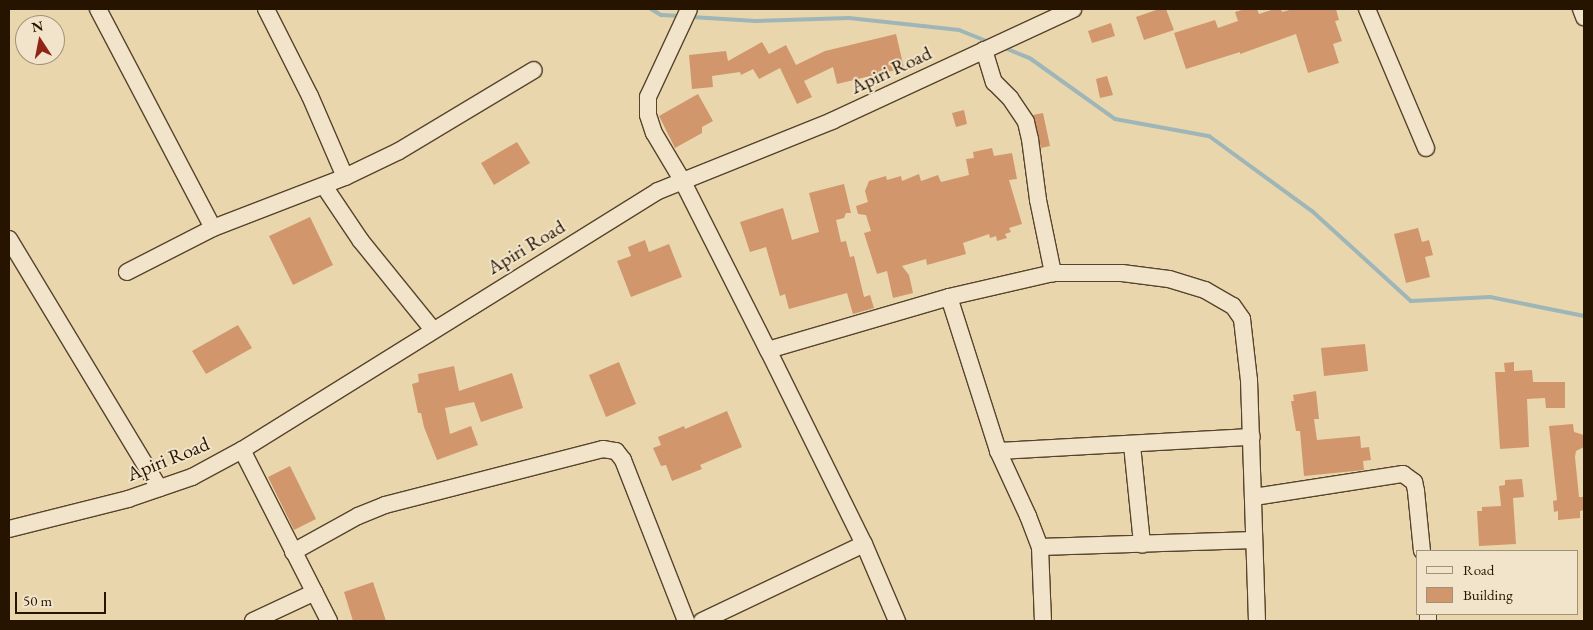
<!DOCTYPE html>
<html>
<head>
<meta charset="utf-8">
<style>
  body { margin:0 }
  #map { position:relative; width:1593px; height:630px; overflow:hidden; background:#e9d6ad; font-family:"EB Garamond",serif }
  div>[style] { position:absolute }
  .stream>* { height:4px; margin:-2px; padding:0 2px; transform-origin:2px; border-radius:2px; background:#9eb6b7 }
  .building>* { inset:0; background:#d1966c }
  .roads { filter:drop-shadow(1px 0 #57442b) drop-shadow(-1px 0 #57442b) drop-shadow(0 1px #57442b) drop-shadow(0 -1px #57442b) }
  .minor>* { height:16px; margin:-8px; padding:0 8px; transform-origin:8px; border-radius:8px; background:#f1e4ca }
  span { translate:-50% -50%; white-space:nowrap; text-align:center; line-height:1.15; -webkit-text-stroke:4px #f1e4ca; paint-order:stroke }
  .street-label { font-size:20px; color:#261400 }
  .frame { position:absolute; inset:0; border:10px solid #261400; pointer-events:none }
  .legend { position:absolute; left:1416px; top:550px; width:162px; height:65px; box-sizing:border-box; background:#f1e4ca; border:1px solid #a09179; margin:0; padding:6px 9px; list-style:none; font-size:15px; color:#261400 }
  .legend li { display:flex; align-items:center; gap:10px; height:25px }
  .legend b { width:25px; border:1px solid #a09179 }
  .north { position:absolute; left:15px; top:15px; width:50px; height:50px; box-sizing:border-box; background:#f1e4ca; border:1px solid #a09179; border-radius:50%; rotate:349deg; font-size:14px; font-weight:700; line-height:20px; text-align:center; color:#261400 }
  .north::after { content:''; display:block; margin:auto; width:18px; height:22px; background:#8f2418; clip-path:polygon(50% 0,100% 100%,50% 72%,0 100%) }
  .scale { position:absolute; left:15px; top:592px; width:91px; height:22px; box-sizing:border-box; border:2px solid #261400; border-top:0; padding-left:6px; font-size:15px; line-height:18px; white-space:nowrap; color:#261400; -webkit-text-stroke:4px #f1e4ca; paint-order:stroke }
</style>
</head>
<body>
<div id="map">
  <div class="stream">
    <div style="left:651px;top:9px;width:12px;rotate:31deg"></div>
    <div style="left:661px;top:15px;width:21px;rotate:3deg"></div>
    <div style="left:691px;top:17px;width:65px;rotate:3.5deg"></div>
    <div style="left:756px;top:21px;width:93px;rotate:-1.8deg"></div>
    <div style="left:849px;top:18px;width:111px;rotate:6.2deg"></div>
    <div style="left:959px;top:30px;width:32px;rotate:22deg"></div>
    <div style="left:1002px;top:47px;width:31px;rotate:22deg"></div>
    <div style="left:1031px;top:59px;width:103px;rotate:35.5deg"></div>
    <div style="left:1115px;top:119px;width:96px;rotate:10.3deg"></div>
    <div style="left:1209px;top:136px;width:127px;rotate:36.1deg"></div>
    <div style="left:1312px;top:211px;width:134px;rotate:42.3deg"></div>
    <div style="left:1411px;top:301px;width:79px;rotate:-2.9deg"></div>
    <div style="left:1490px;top:297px;width:96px;rotate:11.4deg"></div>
  </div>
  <div class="building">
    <div style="clip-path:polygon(1159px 9px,1166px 9px,1174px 30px,1144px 40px,1136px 17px)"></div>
    <div style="clip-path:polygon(1245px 9px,1257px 9px,1259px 14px,1274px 9px,1281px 9px,1282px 12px,1293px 9px,1336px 9px,1339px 20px,1335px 21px,1342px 41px,1333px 44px,1339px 63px,1308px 73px,1296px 34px,1240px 54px,1240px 52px,1186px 69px,1174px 33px,1215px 20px,1218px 28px,1238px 21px,1235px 12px)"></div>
    <div style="clip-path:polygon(1111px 23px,1115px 36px,1092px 43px,1088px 31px)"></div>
    <div style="clip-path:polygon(896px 34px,904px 68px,837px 84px,833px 67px,804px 81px,812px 97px,797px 104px,780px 68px,759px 79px,753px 69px,741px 75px,740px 72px,712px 76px,713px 87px,692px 89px,689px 55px,726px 51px,728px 61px,762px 42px,769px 54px,786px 45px,796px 65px,825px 51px)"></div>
    <div style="clip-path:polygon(1107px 76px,1113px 95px,1100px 98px,1096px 79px)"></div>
    <div style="clip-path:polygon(698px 94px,713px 121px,702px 127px,702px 133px,675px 148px,659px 116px)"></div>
    <div style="clip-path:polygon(964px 110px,967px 124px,956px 127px,952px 113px)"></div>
    <div style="clip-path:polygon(1043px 113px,1050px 146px,1041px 148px,1033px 115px)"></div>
    <div style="clip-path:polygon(517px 142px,530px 163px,494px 185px,481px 163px)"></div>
    <div style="clip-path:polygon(992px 148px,994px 156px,1012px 153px,1017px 179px,1009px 180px,1022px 224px,1009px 228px,1011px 232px,1005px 234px,1007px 238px,997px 241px,996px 236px,990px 238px,989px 234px,963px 243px,966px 254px,927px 265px,926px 259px,902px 266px,909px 275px,913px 293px,893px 298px,887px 271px,877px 274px,864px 233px,871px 231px,866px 215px,858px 214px,856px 206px,868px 202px,865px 191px,869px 181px,886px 176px,887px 180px,901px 176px,902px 181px,919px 174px,921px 181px,938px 175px,941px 182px,969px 175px,966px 159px,974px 158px,973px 152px)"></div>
    <div style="clip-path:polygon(844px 184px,851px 213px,846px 213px,844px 218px,836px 220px,841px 242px,846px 241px,850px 257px,854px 256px,864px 297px,870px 295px,874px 308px,853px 314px,847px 293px,789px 309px,785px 294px,780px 296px,766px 247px,750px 252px,740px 222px,783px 208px,792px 240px,819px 232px,809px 193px)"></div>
    <div style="clip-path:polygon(310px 217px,333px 265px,293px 285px,269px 236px)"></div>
    <div style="clip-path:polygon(1418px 228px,1422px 242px,1429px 240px,1433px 255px,1425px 257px,1430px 277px,1406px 283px,1394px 234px)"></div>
    <div style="clip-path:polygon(645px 240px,649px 252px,669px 244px,682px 277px,631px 297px,617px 261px,631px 256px,628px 247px)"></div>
    <div style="clip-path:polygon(238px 325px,252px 348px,206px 374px,192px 351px)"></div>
    <div style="clip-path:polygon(1365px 344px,1368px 371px,1324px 376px,1321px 348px)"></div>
    <div style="clip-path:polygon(619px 362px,636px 404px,606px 417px,589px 375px)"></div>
    <div style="clip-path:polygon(1514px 362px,1514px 371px,1532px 370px,1533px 382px,1565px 382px,1565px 408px,1546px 408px,1545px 398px,1527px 399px,1529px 447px,1500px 449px,1495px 372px,1505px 372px,1504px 363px)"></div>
    <div style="clip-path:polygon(454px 366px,459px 391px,512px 373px,523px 408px,481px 422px,474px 402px,445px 408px,450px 434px,471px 426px,478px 445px,437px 460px,424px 427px,421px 413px,418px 413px,412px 384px,419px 382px,418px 374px)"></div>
    <div style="clip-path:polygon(1316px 391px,1319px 419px,1314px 419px,1317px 440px,1360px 436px,1361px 448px,1369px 447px,1371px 460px,1363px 461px,1364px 470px,1304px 476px,1300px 431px,1296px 431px,1291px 401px,1294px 401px,1293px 395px)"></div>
    <div style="clip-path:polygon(727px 411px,742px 447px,700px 465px,702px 469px,672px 481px,666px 465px,661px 466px,653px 448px,661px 445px,658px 437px,684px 426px,685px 429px)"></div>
    <div style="clip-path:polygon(1573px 424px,1574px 432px,1584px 435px,1584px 447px,1576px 451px,1575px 457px,1579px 497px,1583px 497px,1584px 510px,1580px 511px,1580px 518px,1558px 520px,1558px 511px,1554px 512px,1553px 501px,1557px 500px,1549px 426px)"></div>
    <div style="clip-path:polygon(290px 466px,316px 519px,294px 530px,268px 477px)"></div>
    <div style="clip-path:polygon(1522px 479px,1524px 497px,1513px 498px,1516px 544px,1479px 546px,1477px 511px,1482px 511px,1482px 507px,1501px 506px,1499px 486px,1505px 485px,1505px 480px)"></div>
    <div style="clip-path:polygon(373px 582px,386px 621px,353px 621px,344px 592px)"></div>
  </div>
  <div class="roads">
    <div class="minor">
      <div style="left:98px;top:9px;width:247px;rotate:62.3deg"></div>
      <div style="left:266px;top:9px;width:97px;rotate:63.2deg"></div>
      <div style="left:310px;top:96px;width:88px;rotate:66.6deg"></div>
      <div style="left:689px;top:9px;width:97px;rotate:115deg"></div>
      <div style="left:648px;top:97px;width:18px;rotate:90deg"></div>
      <div style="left:648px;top:115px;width:19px;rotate:72deg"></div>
      <div style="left:654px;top:133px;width:55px;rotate:59.2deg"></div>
      <div style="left:682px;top:180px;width:191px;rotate:63.2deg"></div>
      <div style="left:768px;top:350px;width:216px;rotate:63.7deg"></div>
      <div style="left:864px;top:544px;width:84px;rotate:66.8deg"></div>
      <div style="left:1367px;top:9px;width:151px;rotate:67deg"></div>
      <div style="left:1581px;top:9px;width:9px;rotate:69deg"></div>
      <div style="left:984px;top:50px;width:34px;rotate:73deg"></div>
      <div style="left:994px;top:82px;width:23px;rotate:45deg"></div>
      <div style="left:1010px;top:98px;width:29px;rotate:56deg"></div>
      <div style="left:1026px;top:122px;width:17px;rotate:77deg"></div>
      <div style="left:1030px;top:139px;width:62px;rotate:82.5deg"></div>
      <div style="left:1038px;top:200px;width:75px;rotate:78.4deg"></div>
      <div style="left:324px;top:186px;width:66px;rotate:56.1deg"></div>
      <div style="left:361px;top:241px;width:114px;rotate:51deg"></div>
      <div style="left:9px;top:239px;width:291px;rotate:58.9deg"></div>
      <div style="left:127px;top:272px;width:97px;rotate:-27.1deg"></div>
      <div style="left:213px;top:228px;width:142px;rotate:-21.1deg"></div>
      <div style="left:345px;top:177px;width:60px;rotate:-25.7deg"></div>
      <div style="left:399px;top:151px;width:157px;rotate:-31deg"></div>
      <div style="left:949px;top:297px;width:162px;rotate:72.3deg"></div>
      <div style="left:998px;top:451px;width:72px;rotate:65.2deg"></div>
      <div style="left:1028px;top:516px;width:33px;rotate:69deg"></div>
      <div style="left:1040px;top:547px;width:74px;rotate:87.7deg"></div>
      <div style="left:768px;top:350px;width:189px;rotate:-16.3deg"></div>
      <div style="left:949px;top:297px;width:107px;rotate:-13deg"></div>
      <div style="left:1053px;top:273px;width:69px"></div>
      <div style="left:1122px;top:273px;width:47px;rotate:7.3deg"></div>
      <div style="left:1169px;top:279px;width:38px;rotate:17deg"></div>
      <div style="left:1205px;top:290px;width:32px;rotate:30deg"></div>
      <div style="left:1233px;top:306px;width:16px;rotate:55deg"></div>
      <div style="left:1242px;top:319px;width:61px;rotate:83.5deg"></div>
      <div style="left:1249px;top:380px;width:241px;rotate:88.1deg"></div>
      <div style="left:1132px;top:445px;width:100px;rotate:84.2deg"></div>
      <div style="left:242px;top:450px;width:192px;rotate:63deg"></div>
      <div style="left:998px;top:451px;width:254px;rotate:-3.2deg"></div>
      <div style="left:1254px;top:497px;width:151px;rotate:-8.8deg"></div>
      <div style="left:1403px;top:474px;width:14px;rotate:36deg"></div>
      <div style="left:1414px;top:482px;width:9px;rotate:77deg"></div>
      <div style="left:1416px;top:491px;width:60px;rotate:84.3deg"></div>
      <div style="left:9px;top:529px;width:123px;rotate:-14.1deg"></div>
      <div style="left:128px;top:499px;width:68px;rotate:-19deg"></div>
      <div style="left:192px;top:477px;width:57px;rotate:-28.4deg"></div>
      <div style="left:242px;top:450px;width:490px;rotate:-31.9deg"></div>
      <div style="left:658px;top:191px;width:188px;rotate:-21.9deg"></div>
      <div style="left:832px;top:121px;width:266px;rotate:-24.9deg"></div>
      <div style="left:1040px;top:547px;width:214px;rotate:-1.9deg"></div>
      <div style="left:293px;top:552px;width:74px;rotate:-29deg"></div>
      <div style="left:358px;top:516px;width:29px;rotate:-22deg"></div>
      <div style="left:385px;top:505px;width:225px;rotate:-14.4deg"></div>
      <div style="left:603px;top:449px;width:13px;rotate:9deg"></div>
      <div style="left:616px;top:451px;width:11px;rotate:52deg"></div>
      <div style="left:623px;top:460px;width:173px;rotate:68.6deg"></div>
      <div style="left:1428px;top:614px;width:7px;rotate:90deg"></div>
      <div style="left:253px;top:621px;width:68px;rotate:-25.1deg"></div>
      <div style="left:702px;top:621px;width:179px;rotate:-25.4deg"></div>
    </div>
  </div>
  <div class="street-label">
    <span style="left:891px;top:70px;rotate:-25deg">Apiri Road</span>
    <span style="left:526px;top:247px;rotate:-31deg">Apiri Road</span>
    <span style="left:168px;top:459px;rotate:-22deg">Apiri Road</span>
  </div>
  <div class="frame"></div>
  <ul class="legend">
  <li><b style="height:6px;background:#f1e4ca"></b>Road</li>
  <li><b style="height:14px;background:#d1966c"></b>Building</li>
  </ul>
  <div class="north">N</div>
  <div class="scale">50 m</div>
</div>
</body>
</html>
